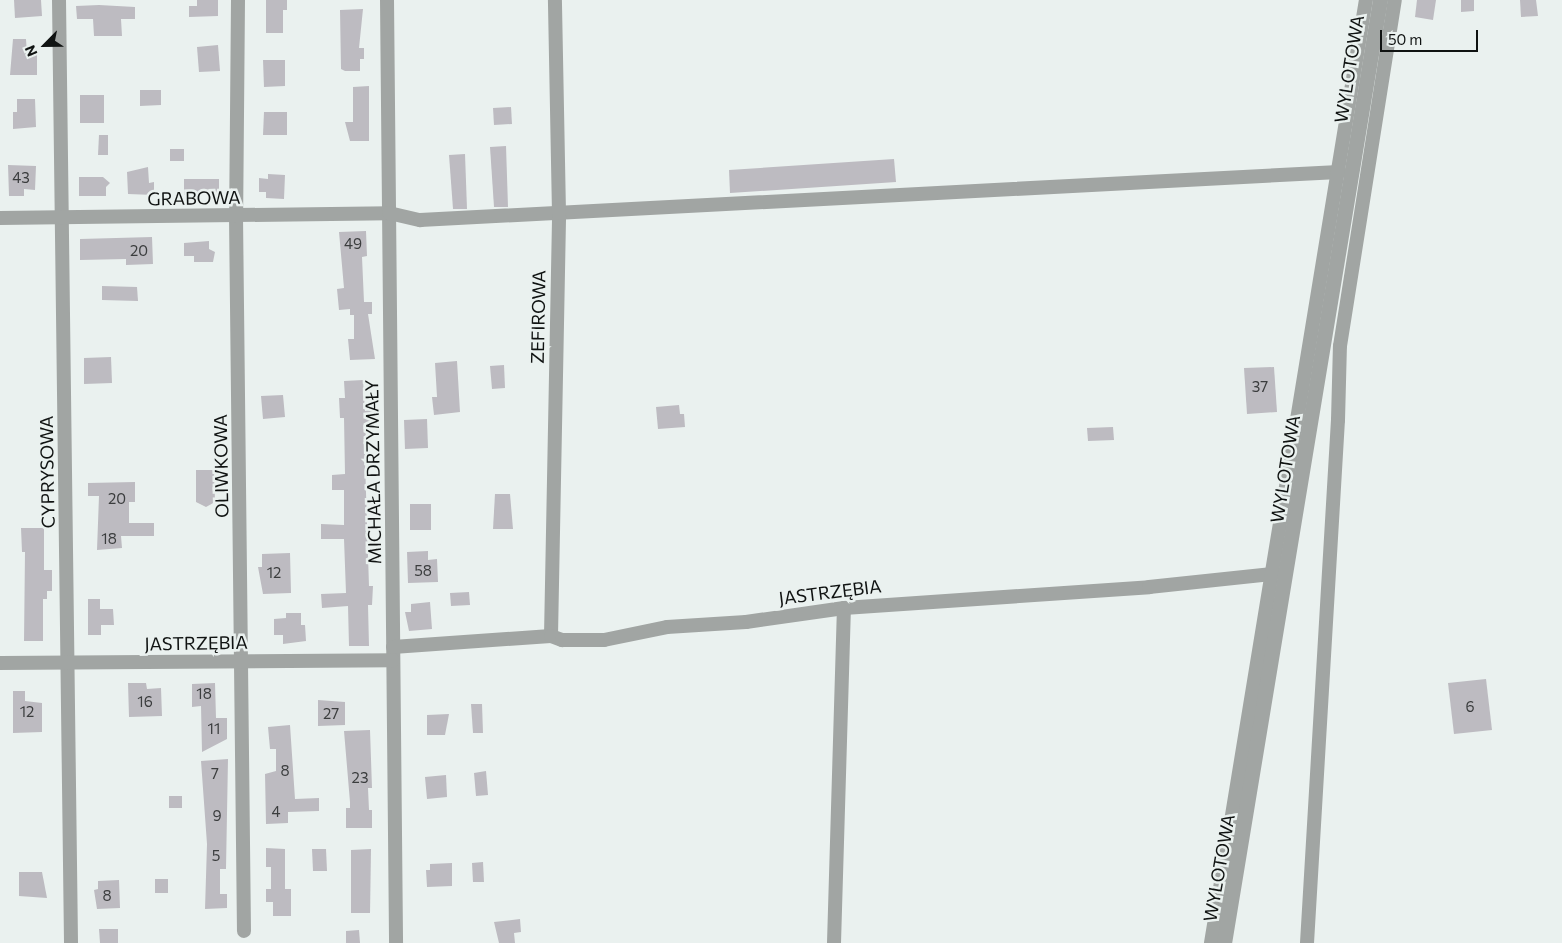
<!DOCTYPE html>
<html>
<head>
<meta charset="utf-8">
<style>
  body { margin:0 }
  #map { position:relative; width:1562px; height:943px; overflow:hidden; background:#eaf1ef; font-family:Commissioner,sans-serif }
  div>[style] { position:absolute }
  .building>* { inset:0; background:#bdbbc1 }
  .minor>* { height:14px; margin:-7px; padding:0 7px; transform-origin:7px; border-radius:7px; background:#a1a5a3 }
  .tertiary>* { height:15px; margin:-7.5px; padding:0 7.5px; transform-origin:7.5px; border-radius:7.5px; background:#a1a5a3 }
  span { translate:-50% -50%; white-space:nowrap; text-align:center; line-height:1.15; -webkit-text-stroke:5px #eaf1ef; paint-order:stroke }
  .number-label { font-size:15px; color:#3b3d3e }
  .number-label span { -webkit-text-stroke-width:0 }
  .street-label { font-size:18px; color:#101312 }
  .north { position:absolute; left:20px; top:20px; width:50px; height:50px; -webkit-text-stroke:4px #eaf1ef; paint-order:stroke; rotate:247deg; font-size:14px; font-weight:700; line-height:20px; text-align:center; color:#101312 }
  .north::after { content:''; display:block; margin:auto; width:18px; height:22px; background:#101312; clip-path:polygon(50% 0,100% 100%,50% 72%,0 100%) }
  .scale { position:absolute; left:1380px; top:30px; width:98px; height:22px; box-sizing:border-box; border:2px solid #101312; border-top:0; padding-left:6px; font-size:15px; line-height:18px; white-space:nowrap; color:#101312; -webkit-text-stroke:4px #eaf1ef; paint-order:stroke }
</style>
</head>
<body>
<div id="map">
  <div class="building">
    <div style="clip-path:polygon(14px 0,41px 0,42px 16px,15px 18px)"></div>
    <div style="clip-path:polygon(197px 0,218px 0,218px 16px,189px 17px,189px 6px,197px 6px)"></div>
    <div style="clip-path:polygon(266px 0,287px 0,287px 10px,283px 10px,283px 33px,266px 33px)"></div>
    <div style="clip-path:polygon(1417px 0,1436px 0,1433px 20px,1415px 17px)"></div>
    <div style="clip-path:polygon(1461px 0,1474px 0,1474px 11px,1461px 12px)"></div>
    <div style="clip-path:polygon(1520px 0,1536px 0,1538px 16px,1521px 17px)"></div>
    <div style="clip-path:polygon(99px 5px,135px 7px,135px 19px,121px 19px,122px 36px,94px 36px,93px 19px,77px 19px,76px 6px)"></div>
    <div style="clip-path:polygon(363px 9px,359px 48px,364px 48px,364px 59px,360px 59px,360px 71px,345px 71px,341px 69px,340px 10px)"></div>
    <div style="clip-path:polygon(13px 39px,26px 39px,27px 55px,37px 55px,37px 75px,10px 75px)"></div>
    <div style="clip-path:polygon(218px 45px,220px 71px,199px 72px,197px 47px)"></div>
    <div style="clip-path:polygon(263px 60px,285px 60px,285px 86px,264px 87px)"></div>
    <div style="clip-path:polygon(369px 86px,369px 141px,350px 141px,345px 122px,353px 122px,353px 87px)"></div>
    <div style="clip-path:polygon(140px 90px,161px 90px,161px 105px,140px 106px)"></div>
    <div style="clip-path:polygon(80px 95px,104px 95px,104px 123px,80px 123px)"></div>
    <div style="clip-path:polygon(17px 99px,35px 99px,36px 127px,13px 129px,13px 112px,17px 112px)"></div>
    <div style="clip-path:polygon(511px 107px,512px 124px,494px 125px,493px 108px)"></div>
    <div style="clip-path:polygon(264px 112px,287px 112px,287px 135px,263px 135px)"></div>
    <div style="clip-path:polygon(99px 135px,108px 135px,108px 155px,98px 155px)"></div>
    <div style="clip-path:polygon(506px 146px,508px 207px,494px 207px,490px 147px)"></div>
    <div style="clip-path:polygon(170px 149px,184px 149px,184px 161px,170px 161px)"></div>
    <div style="clip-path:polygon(465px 154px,467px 209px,453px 209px,449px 155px)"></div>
    <div style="clip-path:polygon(894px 159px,896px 182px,730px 193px,729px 170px)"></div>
    <div style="clip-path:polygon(8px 165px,36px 166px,35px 190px,24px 189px,24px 196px,9px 196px)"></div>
    <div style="clip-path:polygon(148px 167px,149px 183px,154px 182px,154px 195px,128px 194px,127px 172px)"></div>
    <div style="clip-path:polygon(268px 174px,285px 175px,284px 199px,266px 198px,266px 192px,259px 192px,259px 178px,268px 179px)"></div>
    <div style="clip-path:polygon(79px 177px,103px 177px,110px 183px,106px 187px,106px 196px,79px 196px)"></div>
    <div style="clip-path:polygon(184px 179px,219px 179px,219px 195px,184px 195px)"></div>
    <div style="clip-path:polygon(366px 231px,367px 256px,362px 257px,364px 302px,372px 302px,372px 314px,368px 314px,375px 359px,350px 360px,348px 339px,354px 339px,354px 315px,350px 315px,350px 309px,339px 310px,337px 289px,344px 288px,339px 232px)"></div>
    <div style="clip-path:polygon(152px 237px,153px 264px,126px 265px,126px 259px,80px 260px,80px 239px)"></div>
    <div style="clip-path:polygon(209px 241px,209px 249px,215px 252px,213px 262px,194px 262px,194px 256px,184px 256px,184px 243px)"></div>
    <div style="clip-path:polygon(102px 286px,137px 287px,138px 301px,102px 300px)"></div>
    <div style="clip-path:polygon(111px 357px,112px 383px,84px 384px,84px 358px)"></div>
    <div style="clip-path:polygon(457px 361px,460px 412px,434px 415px,432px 397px,437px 397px,435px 363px)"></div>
    <div style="clip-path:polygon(504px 365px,505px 388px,492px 389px,490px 366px)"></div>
    <div style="clip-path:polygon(1274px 367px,1277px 412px,1247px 414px,1244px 368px)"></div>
    <div style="clip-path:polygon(363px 380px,365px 411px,372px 410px,373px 424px,366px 424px,365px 461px,369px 586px,373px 586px,372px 605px,368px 605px,369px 646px,349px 646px,348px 606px,322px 608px,321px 594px,346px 593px,344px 539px,321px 539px,321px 524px,344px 525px,344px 490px,332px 490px,332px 475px,345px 474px,344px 418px,340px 418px,339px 398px,345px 398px,344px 381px)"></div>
    <div style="clip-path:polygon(283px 395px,285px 417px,263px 419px,261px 396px)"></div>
    <div style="clip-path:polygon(679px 405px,680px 414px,684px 414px,685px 427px,658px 429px,656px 407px)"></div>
    <div style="clip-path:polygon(427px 419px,428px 448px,405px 449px,404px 420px)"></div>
    <div style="clip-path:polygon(1113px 427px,1114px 440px,1088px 441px,1087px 428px)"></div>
    <div style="clip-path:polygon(196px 470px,214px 470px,215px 502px,206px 507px,196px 502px)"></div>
    <div style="clip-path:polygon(135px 482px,135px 502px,129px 502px,129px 523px,154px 523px,154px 536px,121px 536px,122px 548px,97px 550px,99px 496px,88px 496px,88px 483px)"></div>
    <div style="clip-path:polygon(495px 494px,510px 494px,513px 529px,493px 529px)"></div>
    <div style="clip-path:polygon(410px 504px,431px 504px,431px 530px,410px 530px)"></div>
    <div style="clip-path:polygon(21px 528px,44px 528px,44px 570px,52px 570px,52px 591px,47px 591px,47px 599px,43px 599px,43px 641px,24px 641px,25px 552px,22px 552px)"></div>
    <div style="clip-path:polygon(428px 551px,428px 560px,437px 559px,438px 582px,408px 583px,407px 552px)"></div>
    <div style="clip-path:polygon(290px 553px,291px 593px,263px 594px,258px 567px,262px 567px,262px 554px)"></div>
    <div style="clip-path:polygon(469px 592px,470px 605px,451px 606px,450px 593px)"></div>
    <div style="clip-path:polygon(88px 599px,100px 599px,100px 609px,113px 609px,114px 625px,101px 625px,101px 635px,88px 635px)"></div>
    <div style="clip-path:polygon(430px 602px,432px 629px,409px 631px,405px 612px,411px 612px,411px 604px)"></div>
    <div style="clip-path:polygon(286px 613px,301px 613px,301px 625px,305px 625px,306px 641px,283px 644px,283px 635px,274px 635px,274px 619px,286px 618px)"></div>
    <div style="clip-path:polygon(1486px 679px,1492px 730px,1454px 734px,1448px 683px)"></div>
    <div style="clip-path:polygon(128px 683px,146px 683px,147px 689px,161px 688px,162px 716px,129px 717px)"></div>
    <div style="clip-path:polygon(215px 683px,216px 718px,227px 718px,227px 739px,202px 752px,201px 706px,192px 707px,192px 684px)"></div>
    <div style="clip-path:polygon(13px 691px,25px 691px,25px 701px,42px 703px,42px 732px,13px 733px)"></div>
    <div style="clip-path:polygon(318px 700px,345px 702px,345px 725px,318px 726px)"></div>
    <div style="clip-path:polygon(471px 704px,482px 704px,483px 733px,473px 733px)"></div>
    <div style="clip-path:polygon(449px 714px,445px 735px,427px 735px,427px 715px)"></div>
    <div style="clip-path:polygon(290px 725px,295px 799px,319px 798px,319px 811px,288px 812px,288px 823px,266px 824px,265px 774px,276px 771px,276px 749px,270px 749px,268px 727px)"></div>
    <div style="clip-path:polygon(370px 730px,372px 788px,368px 788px,369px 810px,372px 810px,372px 828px,346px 828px,346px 808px,350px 808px,350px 802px,344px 731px)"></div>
    <div style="clip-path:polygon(228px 759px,226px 869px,220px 869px,220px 894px,227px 894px,227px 908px,205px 909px,207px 844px,201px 761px)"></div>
    <div style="clip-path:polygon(486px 771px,488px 795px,476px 796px,474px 773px)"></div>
    <div style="clip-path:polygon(446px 775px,447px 797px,427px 799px,425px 777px)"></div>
    <div style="clip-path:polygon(169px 796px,182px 796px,182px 808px,169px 808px)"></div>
    <div style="clip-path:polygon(266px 848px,285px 849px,285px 889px,291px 889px,291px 916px,273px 916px,273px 902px,266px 902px,266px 889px,271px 889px,271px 867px,266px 867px)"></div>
    <div style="clip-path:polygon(312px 849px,326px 849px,327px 871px,313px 871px)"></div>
    <div style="clip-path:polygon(371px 849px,370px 913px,351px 913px,351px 850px)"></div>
    <div style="clip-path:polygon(483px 862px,484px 882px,473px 882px,472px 863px)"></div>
    <div style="clip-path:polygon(452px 863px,452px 886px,427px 887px,426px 870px,430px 870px,430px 864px)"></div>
    <div style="clip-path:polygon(19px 872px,42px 872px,47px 898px,19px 896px)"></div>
    <div style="clip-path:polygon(155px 879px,168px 879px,168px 893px,155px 893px)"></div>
    <div style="clip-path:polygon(119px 880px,120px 908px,97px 909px,94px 890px,98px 889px,98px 881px)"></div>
    <div style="clip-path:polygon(520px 919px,521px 932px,514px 933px,515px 943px,499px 943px,494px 922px)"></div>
    <div style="clip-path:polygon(99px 929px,118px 929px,118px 943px,100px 943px)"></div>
    <div style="clip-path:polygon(359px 930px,360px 943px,346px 943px,346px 931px)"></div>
  </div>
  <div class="minor">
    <div style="left:59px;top:0;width:943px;rotate:89.27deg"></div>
    <div style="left:238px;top:0;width:216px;rotate:90.5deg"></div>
    <div style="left:236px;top:216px;width:715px;rotate:89.36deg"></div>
    <div style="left:387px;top:0;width:943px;rotate:89.45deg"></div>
    <div style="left:0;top:218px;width:389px;rotate:-0.7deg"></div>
    <div style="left:389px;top:213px;width:32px;rotate:13deg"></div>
    <div style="left:420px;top:220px;width:920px;rotate:-2.99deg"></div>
    <div style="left:551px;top:636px;width:423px;rotate:-88.9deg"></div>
    <div style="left:559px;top:213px;width:213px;rotate:-91.1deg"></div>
    <div style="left:393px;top:647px;width:158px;rotate:-4deg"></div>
    <div style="left:551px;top:636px;width:12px;rotate:20deg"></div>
    <div style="left:562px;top:640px;width:42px"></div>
    <div style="left:604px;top:640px;width:64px;rotate:-11.7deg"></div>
    <div style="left:667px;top:627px;width:79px;rotate:-3.6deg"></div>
    <div style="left:746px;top:622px;width:99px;rotate:-8.1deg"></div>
    <div style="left:844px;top:608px;width:306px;rotate:-3.9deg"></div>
    <div style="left:1149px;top:587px;width:124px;rotate:-6deg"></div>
    <div style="left:0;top:663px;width:393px;rotate:-0.4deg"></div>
    <div style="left:834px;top:943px;width:335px;rotate:-88.3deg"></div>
    <div style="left:1211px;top:943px;width:956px;rotate:-80.67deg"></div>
    <div style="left:1307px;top:943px;width:524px;rotate:-86.61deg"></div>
    <div style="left:1338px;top:420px;width:74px;rotate:-88.5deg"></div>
    <div style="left:1340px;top:346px;width:350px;rotate:-81deg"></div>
  </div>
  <div class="tertiary">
    <div style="left:1224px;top:943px;width:956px;rotate:-80.61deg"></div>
  </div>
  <div class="number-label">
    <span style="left:21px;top:178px">43</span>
    <span style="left:353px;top:244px">49</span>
    <span style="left:139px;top:251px">20</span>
    <span style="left:1260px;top:387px">37</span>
    <span style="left:117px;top:499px">20</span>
    <span style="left:109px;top:539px">18</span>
    <span style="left:423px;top:571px">58</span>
    <span style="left:274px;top:573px">12</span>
    <span style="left:204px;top:694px">18</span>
    <span style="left:145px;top:702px">16</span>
    <span style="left:1470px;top:707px">6</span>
    <span style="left:27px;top:712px">12</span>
    <span style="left:331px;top:714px">27</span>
    <span style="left:214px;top:729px">11</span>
    <span style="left:285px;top:771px">8</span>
    <span style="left:215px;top:774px">7</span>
    <span style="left:360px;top:778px">23</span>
    <span style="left:276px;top:812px">4</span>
    <span style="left:217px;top:816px">9</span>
    <span style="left:216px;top:856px">5</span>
    <span style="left:107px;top:896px">8</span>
  </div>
  <div class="street-label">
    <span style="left:1349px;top:69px;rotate:-81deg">WYLOTOWA</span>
    <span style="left:194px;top:198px;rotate:-1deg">GRABOWA</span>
    <span style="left:538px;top:317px;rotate:-89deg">ZEFIROWA</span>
    <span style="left:221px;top:466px;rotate:-91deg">OLIWKOWA</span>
    <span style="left:1285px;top:469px;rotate:-81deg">WYLOTOWA</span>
    <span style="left:47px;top:472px;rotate:-91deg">CYPRYSOWA</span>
    <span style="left:373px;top:472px;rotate:-91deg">MICHAŁA DRZYMAŁY</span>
    <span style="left:830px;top:592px;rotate:-7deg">JASTRZĘBIA</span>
    <span style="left:196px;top:643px;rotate:-1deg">JASTRZĘBIA</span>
    <span style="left:1219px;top:868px;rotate:-80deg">WYLOTOWA</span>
  </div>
  <div class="north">N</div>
  <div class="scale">50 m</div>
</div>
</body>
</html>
